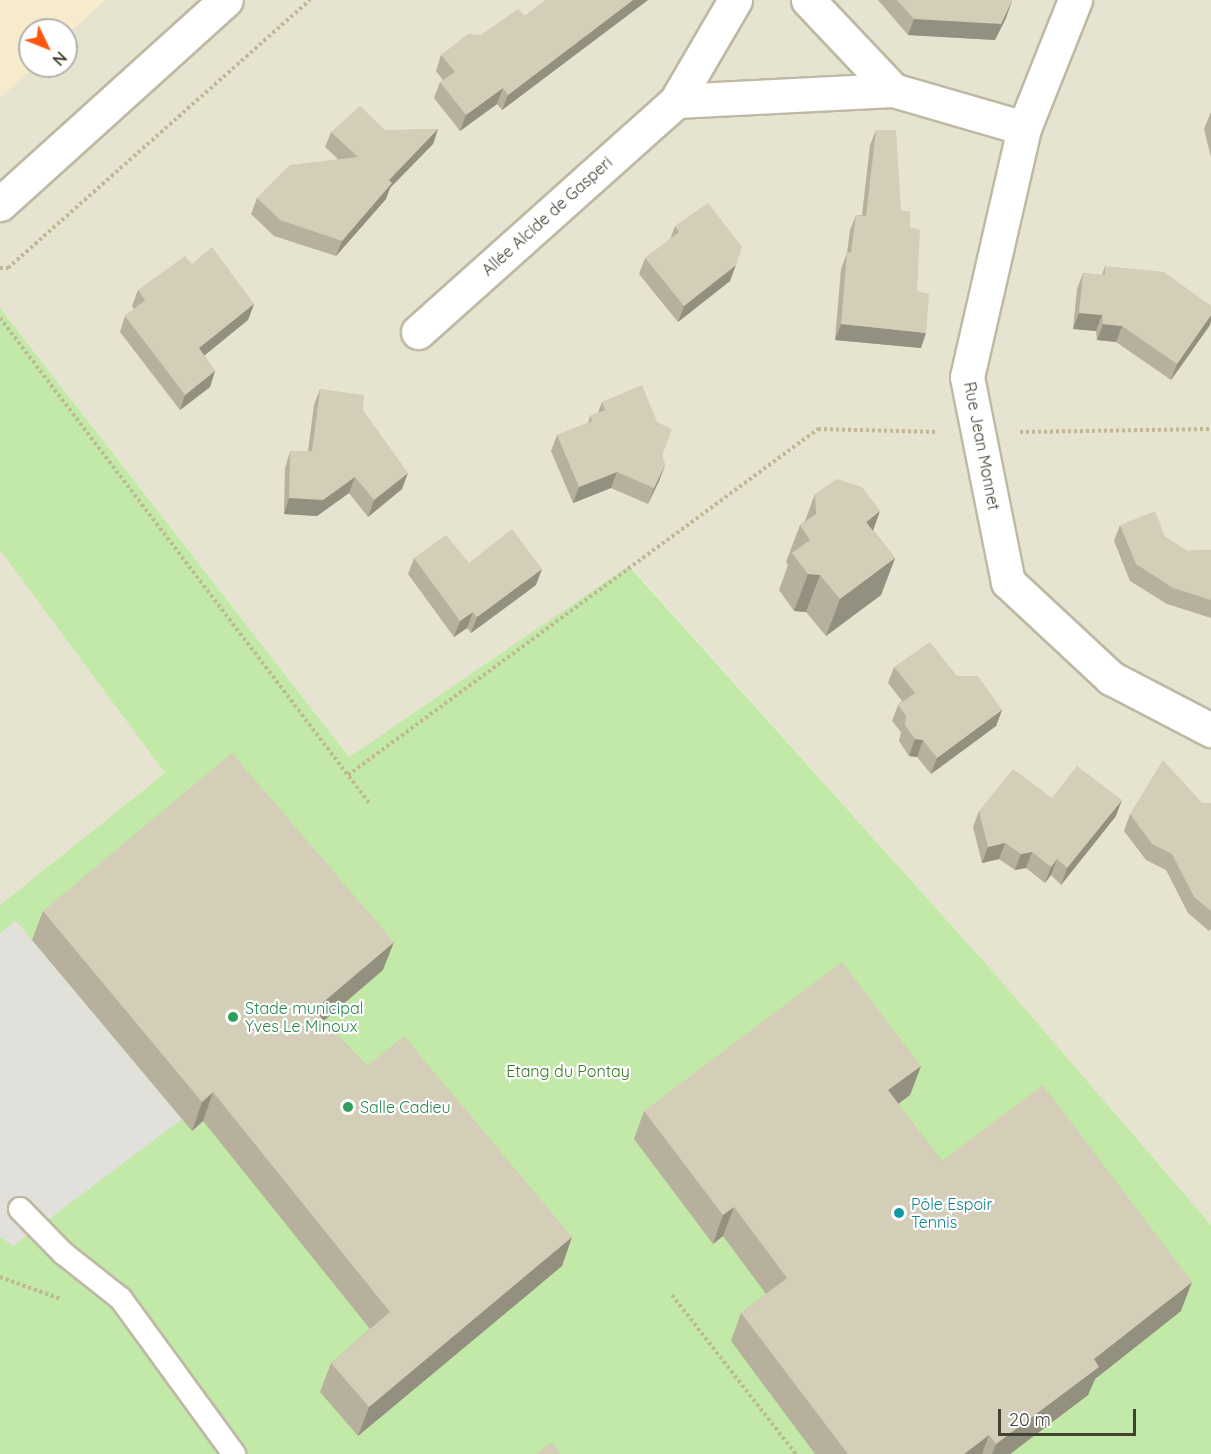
<!DOCTYPE html>
<html>
<head>
<meta charset="utf-8">
<style>
  body { margin:0 }
  #map { position:relative; width:1211px; height:1454px; overflow:hidden; background:#f2f0e2; font-family:Quicksand,sans-serif }
  div>[style] { position:absolute }
  .residential>* { inset:0; background:#e6e3d0 }
  .commercial>* { inset:0; background:#f6ebcb }
  .green>* { inset:0; background:#c2e9a8 }
  .parking>* { inset:0; background:#e2e0db }
  .path>* { height:4px; margin-top:-2px; transform-origin:0; background:repeating-linear-gradient(90deg,#c0b895 0 3px,transparent 0 6px) }
  .roads { filter:drop-shadow(2px 0 #beb9a4) drop-shadow(-2px 0 #beb9a4) drop-shadow(0 2px #beb9a4) drop-shadow(0 -2px #beb9a4) }
  .service>* { height:22px; margin:-11px; padding:0 11px; transform-origin:11px; border-radius:11px; background:#fff }
  .minor>* { height:33px; margin:-16.5px; padding:0 16.5px; transform-origin:16.5px; border-radius:16.5px; background:#fff }
  .tertiary>* { height:33px; margin:-16.5px; padding:0 16.5px; transform-origin:16.5px; border-radius:16.5px; background:#fff }
  .wall>* { inset:0; background:#b6b09d }
  .shaded-wall>* { inset:0; background:#949080 }
  .building>* { inset:0; background:#d4cdb7 }
  .dots>* { width:16px; height:16px; translate:-50% -50%; box-sizing:border-box; border:3px solid #fff; border-radius:50% }
  span { translate:-50% -50%; white-space:nowrap; text-align:center; line-height:1.15; -webkit-text-stroke:4.5px #fff; paint-order:stroke }
  .street-label { font-size:16px; color:#444032 }
  .leisure-label { font-size:16px; color:#27864d }
  .left { translate:0 -50%; text-align:left }
  .park-label { font-size:16px; color:#367823 }
  .culture-label { font-size:16px; color:#0d838f }
  .north { position:absolute; left:18px; top:18px; width:60px; height:60px; box-sizing:border-box; background:#fff; border:2px solid #b4b3ad; border-radius:50%; rotate:133deg; font-size:16px; font-weight:700; line-height:24px; text-align:center; color:#444032 }
  .north::after { content:''; display:block; margin:auto; width:21px; height:27px; background:#ff560c; clip-path:polygon(50% 0,100% 100%,50% 72%,0 100%) }
  .scale { position:absolute; left:998px; top:1409px; width:138px; height:27px; box-sizing:border-box; border:3px solid #444032; border-top:0; padding-left:8px; font-size:18px; line-height:21px; white-space:nowrap; color:#444032; -webkit-text-stroke:4px #fff; paint-order:stroke }
</style>
</head>
<body>
<div id="map">
  <div class="residential">
    <div style="clip-path:polygon(105px 0,1211px 0,1211px 1225px,995px 974px,630px 566px,349px 757px,0 308px,0 98px,34px 66px,66px 66px,66px 36px)"></div>
    <div style="clip-path:polygon(0 550px,165px 773px,0 905px)"></div>
  </div>
  <div class="commercial">
    <div style="clip-path:polygon(0 0,105px 0,66px 36px,66px 30px,30px 30px,30px 66px,34px 66px,0 98px)"></div>
  </div>
  <div class="green">
    <div style="clip-path:polygon(0 308px,349px 757px,629px 566px,995px 974px,1211px 1225px,1211px 1454px,0 1454px,0 905px,165px 773px,0 550px)"></div>
  </div>
  <div class="parking">
    <div style="clip-path:polygon(16px 921px,182px 1119px,13px 1246px,0 1237px,0 933px)"></div>
  </div>
  <div class="path">
    <div style="left:0;top:268px;width:8px"></div>
    <div style="left:8px;top:268px;width:404px;rotate:-41.6deg"></div>
    <div style="left:0;top:318px;width:611px;rotate:52.72deg"></div>
    <div style="left:1020px;top:432px;width:191px;rotate:-0.9deg"></div>
    <div style="left:348px;top:775px;width:584px;rotate:-36.36deg"></div>
    <div style="left:818px;top:429px;width:119px;rotate:1.4deg"></div>
    <div style="left:0;top:1277px;width:65px;rotate:19.8deg"></div>
    <div style="left:672px;top:1295px;width:202px;rotate:52.1deg"></div>
  </div>
  <div class="roads">
    <div class="service">
      <div style="left:20px;top:1209px;width:62px;rotate:45.7deg"></div>
      <div style="left:63px;top:1253px;width:74px;rotate:38.4deg"></div>
      <div style="left:121px;top:1299px;width:192px;rotate:53.9deg"></div>
    </div>
    <div class="minor">
      <div style="left:808px;top:0;width:124px;rotate:46.6deg"></div>
      <div style="left:1075px;top:0;width:138px;rotate:111.7deg"></div>
      <div style="left:1024px;top:128px;width:255px;rotate:102.9deg"></div>
      <div style="left:967px;top:377px;width:209px;rotate:78.7deg"></div>
      <div style="left:1008px;top:582px;width:141px;rotate:43deg"></div>
      <div style="left:1111px;top:678px;width:113px;rotate:27.5deg"></div>
      <div style="left:676px;top:101px;width:117px;rotate:-59.7deg"></div>
      <div style="left:418px;top:332px;width:346px;rotate:-41.8deg"></div>
      <div style="left:676px;top:101px;width:217px;rotate:-2.9deg"></div>
      <div style="left:893px;top:90px;width:136px;rotate:16.2deg"></div>
    </div>
    <div class="tertiary">
      <div style="left:0;top:204px;width:304px;rotate:-42.1deg"></div>
    </div>
  </div>
  <div class="wall">
    <div style="clip-path:polygon(546px 0,648px 0,502px 110px,497px 104px,460px 131px,434px 98px,440px 82px,443px 80px,436px 71px,441px 55px,525px 16px)"></div>
    <div style="clip-path:polygon(878px 0,1011px 0,1006px 18px,995px 40px,908px 35px)"></div>
    <div style="clip-path:polygon(1211px 112px,1211px 157px,1204px 129px)"></div>
    <div style="clip-path:polygon(438px 129px,433px 144px,390px 188px,386px 199px,336px 256px,274px 236px,251px 214px,257px 198px,338px 159px,325px 147px,331px 132px)"></div>
    <div style="clip-path:polygon(876px 130px,901px 210px,910px 227px,917px 291px,921px 348px,835px 340px,841px 269px,847px 253px,850px 230px,856px 215px,862px 215px,870px 145px)"></div>
    <div style="clip-path:polygon(675px 226px,730px 281px,678px 322px,639px 274px,645px 258px,670px 240px)"></div>
    <div style="clip-path:polygon(192px 264px,254px 304px,248px 320px,204px 355px,215px 371px,210px 387px,180px 410px,120px 332px,125px 316px,134px 309px,132px 306px,138px 290px)"></div>
    <div style="clip-path:polygon(1105px 266px,1210px 325px,1171px 380px,1116px 342px,1097px 340px,1096px 331px,1073px 329px,1077px 289px,1083px 273px,1102px 275px)"></div>
    <div style="clip-path:polygon(320px 389px,363px 410px,402px 489px,368px 517px,349px 493px,317px 516px,284px 514px,285px 468px,290px 452px,308px 451px,314px 405px)"></div>
    <div style="clip-path:polygon(602px 402px,662px 456px,665px 465px,659px 481px,648px 504px,611px 488px,573px 503px,551px 451px,557px 435px,588px 423px,590px 416px,598px 413px)"></div>
    <div style="clip-path:polygon(815px 494px,873px 530px,895px 558px,881px 595px,826px 636px,806px 612px,794px 611px,779px 590px,788px 565px,786px 562px,800px 525px,805px 521px)"></div>
    <div style="clip-path:polygon(1120px 525px,1165px 537px,1187px 551px,1211px 550px,1211px 618px,1167px 604px,1130px 581px,1114px 541px)"></div>
    <div style="clip-path:polygon(414px 558px,469px 563px,536px 585px,471px 633px,467px 628px,454px 637px,408px 574px)"></div>
    <div style="clip-path:polygon(894px 667px,957px 676px,1002px 710px,996px 726px,931px 774px,917px 757px,909px 756px,899px 741px,901px 732px,892px 721px,898px 705px,902px 701px,888px 683px)"></div>
    <div style="clip-path:polygon(1052px 798px,1116px 816px,1061px 885px,1051px 875px,1045px 883px,1026px 868px,1015px 870px,999px 859px,982px 863px,973px 827px,979px 811px)"></div>
    <div style="clip-path:polygon(1202px 803px,1211px 803px,1211px 929px,1209px 931px,1188px 913px,1166px 870px,1146px 860px,1124px 831px,1130px 814px)"></div>
    <div style="clip-path:polygon(43px 911px,383px 970px,324px 1021px,367px 1066px,572px 1237px,562px 1266px,358px 1436px,320px 1392px,331px 1363px,370px 1329px,203px 1121px,192px 1131px,32px 940px)"></div>
    <div style="clip-path:polygon(921px 1066px,910px 1095px,898px 1104px,942px 1161px,1181px 1311px,1095px 1379px,1088px 1395px,1010px 1454px,815px 1454px,731px 1341px,741px 1313px,766px 1294px,723px 1236px,713px 1244px,634px 1139px,644px 1111px)"></div>
  </div>
  <div class="shaded-wall">
    <div style="clip-path:polygon(633px 0,648px 0,502px 110px,508px 95px)"></div>
    <div style="clip-path:polygon(1012px 1px,1006px 18px,995px 40px,908px 35px,914px 19px)"></div>
    <div style="clip-path:polygon(503px 88px,497px 104px,460px 131px,466px 115px)"></div>
    <div style="clip-path:polygon(438px 129px,433px 144px,390px 188px,386px 199px,336px 256px,342px 241px,389px 180px)"></div>
    <div style="clip-path:polygon(736px 265px,730px 281px,678px 322px,684px 306px)"></div>
    <div style="clip-path:polygon(254px 304px,248px 320px,194px 364px,199px 348px)"></div>
    <div style="clip-path:polygon(1079px 313px,1102px 315px,1096px 331px,1073px 329px)"></div>
    <div style="clip-path:polygon(1211px 315px,1211px 321px,1210px 325px,1171px 380px,1177px 364px)"></div>
    <div style="clip-path:polygon(841px 324px,926px 333px,921px 348px,835px 340px)"></div>
    <div style="clip-path:polygon(1103px 324px,1122px 326px,1116px 342px,1097px 340px)"></div>
    <div style="clip-path:polygon(215px 371px,210px 387px,180px 410px,185px 395px)"></div>
    <div style="clip-path:polygon(665px 465px,659px 481px,648px 504px,654px 488px)"></div>
    <div style="clip-path:polygon(617px 472px,611px 488px,573px 503px,579px 487px)"></div>
    <div style="clip-path:polygon(408px 473px,402px 489px,368px 517px,374px 500px)"></div>
    <div style="clip-path:polygon(355px 477px,349px 493px,317px 516px,284px 514px,289px 498px)"></div>
    <div style="clip-path:polygon(880px 511px,867px 548px,866px 522px)"></div>
    <div style="clip-path:polygon(895px 558px,881px 595px,826px 636px,840px 599px)"></div>
    <div style="clip-path:polygon(542px 569px,536px 585px,471px 633px,477px 617px)"></div>
    <div style="clip-path:polygon(808px 574px,820px 575px,806px 612px,794px 611px)"></div>
    <div style="clip-path:polygon(473px 612px,467px 628px,454px 637px,460px 621px)"></div>
    <div style="clip-path:polygon(1002px 710px,996px 726px,931px 774px,937px 758px)"></div>
    <div style="clip-path:polygon(915px 739px,923px 740px,917px 757px,909px 756px)"></div>
    <div style="clip-path:polygon(1122px 800px,1116px 816px,1061px 885px,1067px 868px)"></div>
    <div style="clip-path:polygon(1005px 843px,999px 859px,982px 863px,988px 847px)"></div>
    <div style="clip-path:polygon(1032px 852px,1026px 868px,1015px 870px,1021px 854px)"></div>
    <div style="clip-path:polygon(1057px 859px,1051px 875px,1045px 883px,1051px 867px)"></div>
    <div style="clip-path:polygon(394px 942px,383px 970px,303px 1038px,314px 1010px)"></div>
    <div style="clip-path:polygon(921px 1066px,910px 1095px,878px 1119px,888px 1090px)"></div>
    <div style="clip-path:polygon(213px 1092px,203px 1121px,192px 1131px,202px 1102px)"></div>
    <div style="clip-path:polygon(734px 1207px,723px 1236px,713px 1244px,723px 1215px)"></div>
    <div style="clip-path:polygon(572px 1237px,562px 1266px,358px 1436px,369px 1407px)"></div>
    <div style="clip-path:polygon(1192px 1282px,1181px 1311px,1095px 1379px,1088px 1395px,1010px 1454px,992px 1454px,996px 1444px,1094px 1359px)"></div>
    <div style="clip-path:polygon(989px 1435px,982px 1454px,964px 1454px)"></div>
  </div>
  <div class="building">
    <div style="clip-path:polygon(546px 0,633px 0,508px 95px,503px 88px,466px 115px,440px 82px,455px 72px,441px 55px,468px 34px,481px 35px,518px 9px,525px 16px)"></div>
    <div style="clip-path:polygon(897px 0,1011px 0,1012px 1px,1001px 24px,914px 19px)"></div>
    <div style="clip-path:polygon(360px 106px,385px 130px,438px 129px,389px 180px,392px 183px,342px 241px,280px 220px,257px 198px,290px 165px,358px 157px,331px 132px)"></div>
    <div style="clip-path:polygon(876px 130px,896px 130px,901px 210px,910px 212px,910px 227px,920px 230px,917px 291px,929px 294px,926px 333px,841px 324px,847px 253px,851px 252px,856px 215px,866px 216px)"></div>
    <div style="clip-path:polygon(708px 203px,742px 247px,736px 265px,684px 306px,645px 258px,679px 232px,675px 226px)"></div>
    <div style="clip-path:polygon(212px 247px,254px 304px,199px 348px,215px 371px,185px 395px,125px 316px,145px 300px,138px 290px,185px 256px,192px 264px)"></div>
    <div style="clip-path:polygon(1105px 266px,1164px 272px,1211px 306px,1211px 315px,1177px 364px,1122px 326px,1103px 324px,1102px 315px,1079px 313px,1083px 273px,1105px 275px)"></div>
    <div style="clip-path:polygon(642px 385px,657px 422px,672px 429px,662px 456px,665px 465px,654px 488px,617px 472px,579px 487px,557px 435px,592px 421px,590px 416px,605px 410px,602px 402px)"></div>
    <div style="clip-path:polygon(320px 389px,364px 395px,363px 410px,408px 473px,374px 500px,355px 477px,323px 500px,289px 498px,290px 451px,312px 451px)"></div>
    <div style="clip-path:polygon(837px 479px,862px 487px,880px 511px,866px 522px,895px 558px,840px 599px,820px 575px,808px 574px,792px 553px,810px 540px,800px 525px,816px 514px,815px 494px)"></div>
    <div style="clip-path:polygon(1155px 511px,1165px 537px,1187px 551px,1211px 550px,1211px 600px,1173px 588px,1136px 564px,1120px 525px)"></div>
    <div style="clip-path:polygon(512px 529px,542px 569px,477px 617px,473px 612px,460px 621px,414px 558px,446px 535px,469px 563px)"></div>
    <div style="clip-path:polygon(930px 642px,957px 676px,978px 676px,1002px 710px,937px 758px,923px 740px,915px 739px,905px 725px,906px 716px,898px 705px,915px 693px,894px 667px)"></div>
    <div style="clip-path:polygon(232px 753px,394px 942px,314px 1010px,367px 1066px,404px 1036px,572px 1237px,369px 1407px,331px 1363px,390px 1312px,213px 1092px,202px 1102px,43px 911px)"></div>
    <div style="clip-path:polygon(1163px 760px,1202px 803px,1211px 803px,1211px 911px,1194px 897px,1172px 854px,1152px 844px,1130px 814px)"></div>
    <div style="clip-path:polygon(1077px 766px,1122px 800px,1067px 868px,1057px 859px,1051px 867px,1032px 852px,1021px 854px,1005px 843px,988px 847px,979px 811px,1013px 769px,1052px 798px)"></div>
    <div style="clip-path:polygon(842px 962px,921px 1066px,888px 1090px,942px 1161px,1043px 1085px,1192px 1282px,1094px 1359px,1099px 1367px,996px 1444px,989px 1435px,964px 1454px,848px 1454px,741px 1313px,787px 1278px,734px 1207px,723px 1215px,644px 1111px)"></div>
    <div style="clip-path:polygon(552px 1442px,561px 1454px,536px 1454px)"></div>
  </div>
  <div class="dots">
    <div style="left:233px;top:1017px;background:#2e9e5b"></div>
    <div style="left:348px;top:1107px;background:#2e9e5b"></div>
    <div style="left:899px;top:1213px;background:#0f9aa8"></div>
  </div>
  <div class="street-label">
    <span style="left:547px;top:216px;rotate:-42deg">Allée Alcide de Gasperi</span>
    <span style="left:982px;top:446px;rotate:79deg">Rue Jean Monnet</span>
  </div>
  <div class="leisure-label">
    <span class="left" style="left:245px;top:1017px">Stade municipal<br>Yves Le Minoux</span>
    <span class="left" style="left:360px;top:1107px">Salle Cadieu</span>
  </div>
  <div class="park-label">
    <span style="left:568px;top:1071px">Etang du Pontay</span>
  </div>
  <div class="culture-label">
    <span class="left" style="left:911px;top:1213px">Pôle Espoir<br>Tennis</span>
  </div>
  <div class="north">N</div>
  <div class="scale">20 m</div>
</div>
</body>
</html>
